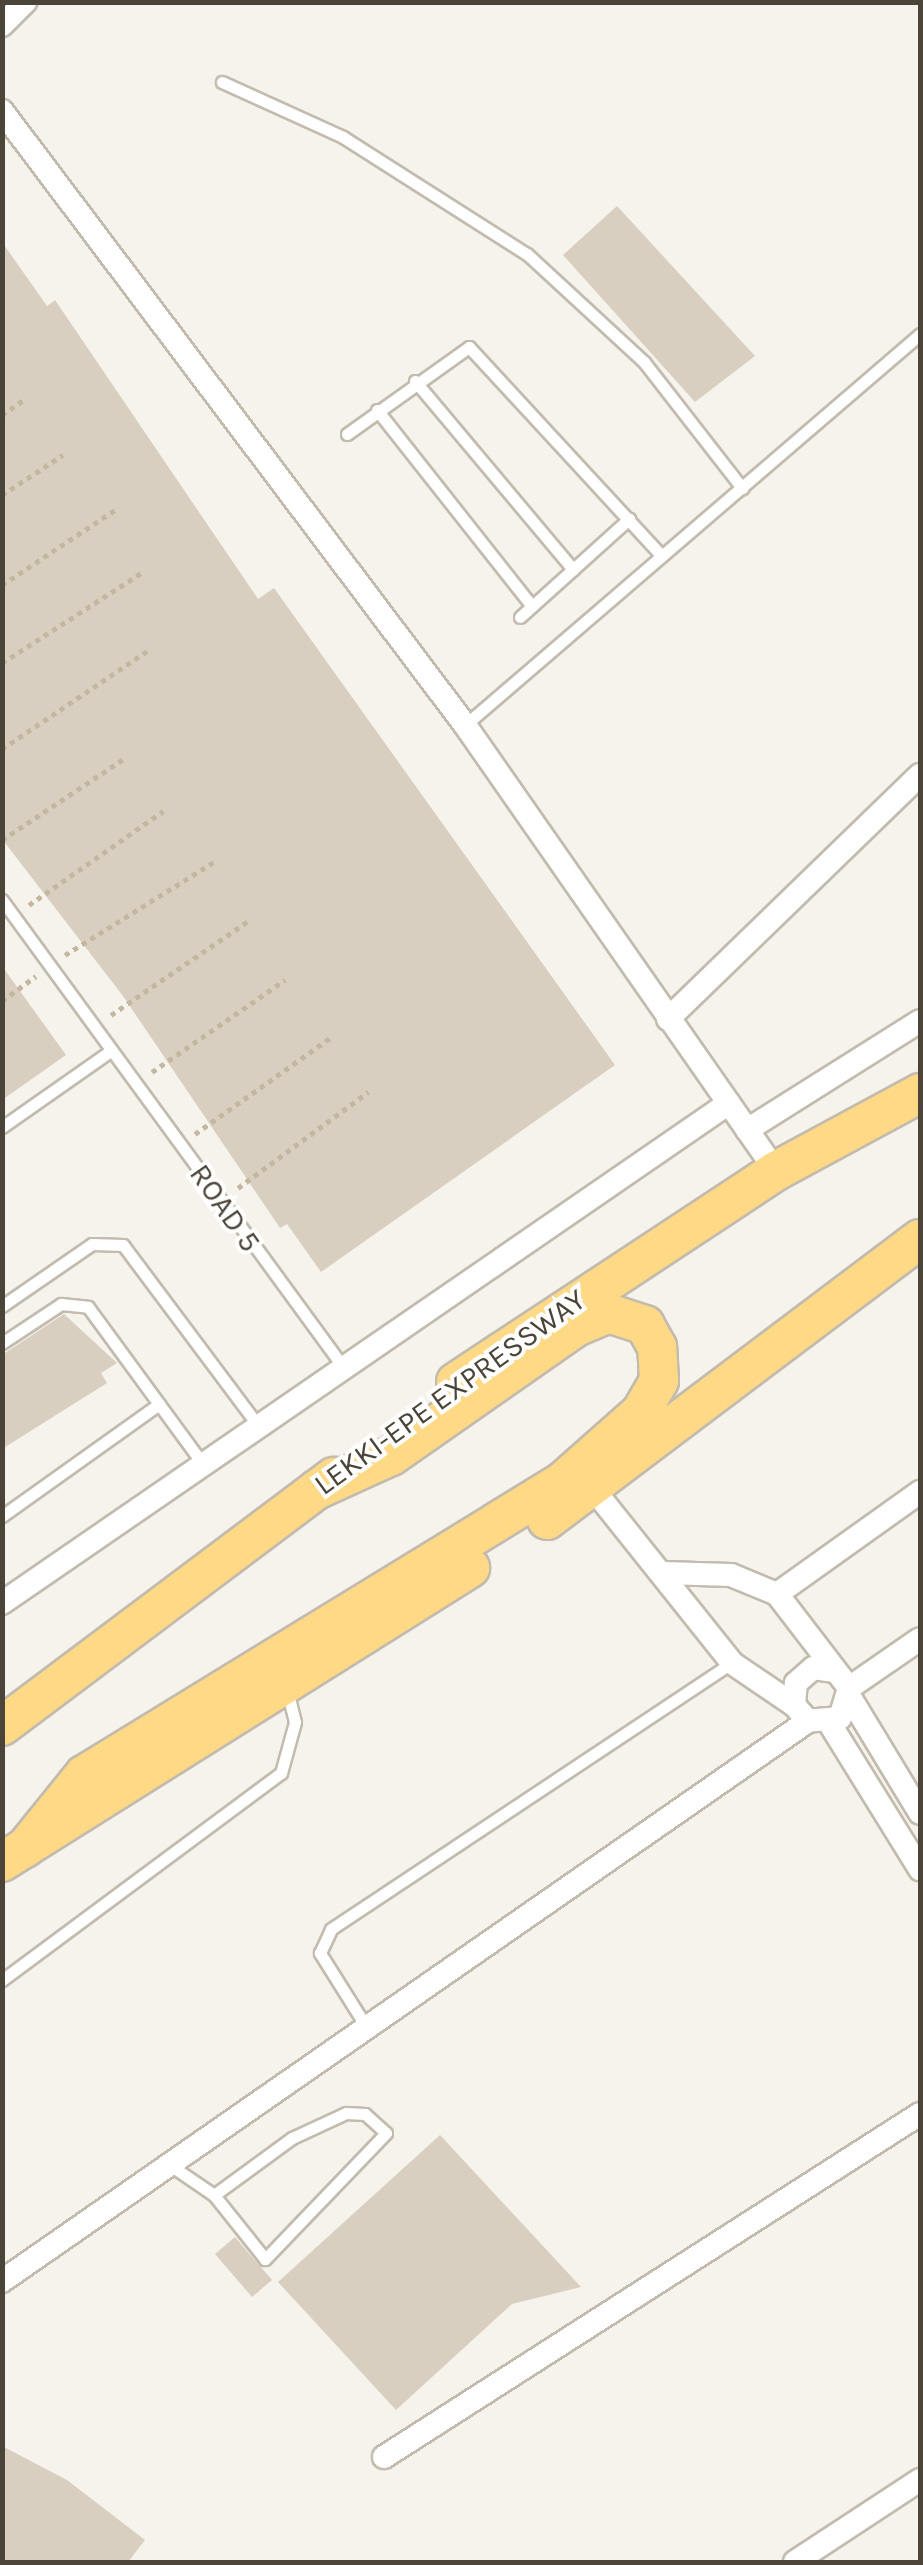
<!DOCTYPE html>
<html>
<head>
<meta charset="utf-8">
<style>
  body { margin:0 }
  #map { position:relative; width:923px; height:2565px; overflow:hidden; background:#f6f3ec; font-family:Karla,sans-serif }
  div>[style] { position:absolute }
  .building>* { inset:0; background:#d8cfc1 }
  .path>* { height:5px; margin-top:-2.5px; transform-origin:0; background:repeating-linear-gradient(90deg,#c4b79f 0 5px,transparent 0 10px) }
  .roads { filter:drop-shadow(2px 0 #c2bbae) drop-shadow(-2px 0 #c2bbae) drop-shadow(0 2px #c2bbae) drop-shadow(0 -2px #c2bbae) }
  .service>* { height:11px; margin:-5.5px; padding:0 5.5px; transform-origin:5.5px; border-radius:5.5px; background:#fff }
  .minor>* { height:22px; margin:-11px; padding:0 11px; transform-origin:11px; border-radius:11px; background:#fff }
  .trunk>* { height:38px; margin:-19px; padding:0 19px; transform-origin:19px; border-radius:19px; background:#ffd985 }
  span { translate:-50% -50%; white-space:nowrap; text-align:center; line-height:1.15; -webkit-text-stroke:8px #fff; paint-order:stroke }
  .street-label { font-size:30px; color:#4b4439 }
  .frame { position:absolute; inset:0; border:5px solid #4b4439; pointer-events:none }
</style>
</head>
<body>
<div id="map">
  <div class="building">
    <div style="clip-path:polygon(617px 206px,755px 356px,695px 402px,563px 255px)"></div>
    <div style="clip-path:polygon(2px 242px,47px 306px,55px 300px,258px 599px,274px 588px,615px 1065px,321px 1272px,287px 1224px,280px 1228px,123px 996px,2px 839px)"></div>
    <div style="clip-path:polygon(2px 966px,66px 1055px,2px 1100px)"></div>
    <div style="clip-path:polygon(64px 1314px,117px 1363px,101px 1373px,107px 1383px,2px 1449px,2px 1355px)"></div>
    <div style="clip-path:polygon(440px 2135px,581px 2287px,512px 2304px,396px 2410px,278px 2282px)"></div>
    <div style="clip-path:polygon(235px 2237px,272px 2280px,252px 2297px,215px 2254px)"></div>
    <div style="clip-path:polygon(2px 2446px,67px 2480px,145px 2540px,128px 2562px,2px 2562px)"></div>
  </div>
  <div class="path">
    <div style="left:2px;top:415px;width:29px;rotate:-35deg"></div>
    <div style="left:2px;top:495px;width:73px;rotate:-33.3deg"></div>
    <div style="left:2px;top:585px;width:139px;rotate:-33.6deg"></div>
    <div style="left:2px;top:663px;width:166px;rotate:-32.9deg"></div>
    <div style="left:2px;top:749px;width:177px;rotate:-34deg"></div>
    <div style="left:2px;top:840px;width:148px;rotate:-33.7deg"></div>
    <div style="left:29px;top:905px;width:164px;rotate:-35deg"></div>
    <div style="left:65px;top:955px;width:179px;rotate:-32deg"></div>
    <div style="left:2px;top:1001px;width:42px;rotate:-36.3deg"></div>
    <div style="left:111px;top:1015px;width:168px;rotate:-34.4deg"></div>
    <div style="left:152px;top:1072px;width:162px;rotate:-34.7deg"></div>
    <div style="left:195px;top:1134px;width:166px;rotate:-35.4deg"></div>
    <div style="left:238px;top:1188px;width:162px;rotate:-36.4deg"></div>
  </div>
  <div class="roads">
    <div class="service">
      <div style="left:222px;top:82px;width:133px;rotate:24.4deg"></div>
      <div style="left:343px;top:137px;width:218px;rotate:32.5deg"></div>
      <div style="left:527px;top:254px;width:159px;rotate:42.7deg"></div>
      <div style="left:644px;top:362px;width:160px;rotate:52.1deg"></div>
      <div style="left:415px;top:381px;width:246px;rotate:50deg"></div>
      <div style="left:377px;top:410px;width:250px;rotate:51.7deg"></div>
      <div style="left:347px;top:434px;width:150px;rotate:-35.5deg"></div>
      <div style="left:469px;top:347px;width:284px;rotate:47.3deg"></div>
      <div style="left:520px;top:617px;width:147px;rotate:-42deg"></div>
      <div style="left:465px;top:725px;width:600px;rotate:-40.67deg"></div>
      <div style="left:2px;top:900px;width:575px;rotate:53.85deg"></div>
      <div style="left:2px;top:1127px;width:131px;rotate:-35deg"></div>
      <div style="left:2px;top:1306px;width:109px;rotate:-34.6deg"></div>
      <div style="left:92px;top:1244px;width:31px;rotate:2deg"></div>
      <div style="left:123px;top:1245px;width:224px;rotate:53.2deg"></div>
      <div style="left:2px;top:1343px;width:71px;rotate:-33.5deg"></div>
      <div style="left:61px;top:1304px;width:27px;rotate:6deg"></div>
      <div style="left:88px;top:1307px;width:193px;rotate:53.8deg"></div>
      <div style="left:2px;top:1516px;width:193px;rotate:-35.5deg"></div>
      <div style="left:2px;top:1980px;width:347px;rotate:-36.6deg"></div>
      <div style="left:281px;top:1773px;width:53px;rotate:-74.6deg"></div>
      <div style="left:295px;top:1722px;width:30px;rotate:-104deg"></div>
      <div style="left:367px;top:2028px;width:89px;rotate:-122.1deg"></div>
      <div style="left:320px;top:1953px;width:26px;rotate:-65deg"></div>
      <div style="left:331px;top:1929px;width:481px;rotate:-33.6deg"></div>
      <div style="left:170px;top:2165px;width:53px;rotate:34.3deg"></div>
      <div style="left:214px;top:2195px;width:97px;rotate:-36.2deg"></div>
      <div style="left:292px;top:2138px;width:60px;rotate:-24.8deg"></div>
      <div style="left:346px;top:2113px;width:19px;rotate:3deg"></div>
      <div style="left:365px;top:2114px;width:28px;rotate:42deg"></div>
      <div style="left:386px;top:2133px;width:175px;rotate:133.8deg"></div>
      <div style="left:265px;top:2259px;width:82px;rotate:-128.6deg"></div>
    </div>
    <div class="minor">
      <div style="left:2px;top:25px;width:33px;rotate:-45deg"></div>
      <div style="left:2px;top:111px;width:769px;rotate:52.98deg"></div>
      <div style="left:465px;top:725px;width:544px;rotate:55.11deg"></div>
      <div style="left:668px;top:1019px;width:351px;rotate:-44.1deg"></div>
      <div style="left:747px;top:1130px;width:204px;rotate:-32.2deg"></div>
      <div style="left:594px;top:1490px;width:221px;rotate:51.4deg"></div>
      <div style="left:732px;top:1663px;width:75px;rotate:34.1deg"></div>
      <div style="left:664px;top:1573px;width:67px;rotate:1.7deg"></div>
      <div style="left:731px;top:1575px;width:50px;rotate:22.4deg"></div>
      <div style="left:777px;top:1594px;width:118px;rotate:52.5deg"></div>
      <div style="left:849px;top:1688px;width:31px;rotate:107deg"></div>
      <div style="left:840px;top:1718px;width:32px;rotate:175deg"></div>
      <div style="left:808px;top:1721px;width:21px;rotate:-131deg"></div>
      <div style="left:794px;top:1705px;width:22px;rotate:-85deg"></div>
      <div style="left:796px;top:1683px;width:23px;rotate:-41deg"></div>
      <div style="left:813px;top:1668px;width:22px;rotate:8deg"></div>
      <div style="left:777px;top:1594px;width:176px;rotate:-35.5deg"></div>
      <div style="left:2px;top:1603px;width:882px;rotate:-34.52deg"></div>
      <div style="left:849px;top:1688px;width:86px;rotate:-34.6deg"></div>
      <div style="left:851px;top:1699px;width:133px;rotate:58.8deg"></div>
      <div style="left:830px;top:1724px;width:171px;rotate:58.2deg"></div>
      <div style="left:2px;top:2281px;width:981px;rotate:-34.79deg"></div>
      <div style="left:384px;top:2457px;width:636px;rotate:-32.62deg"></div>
      <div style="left:795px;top:2562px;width:149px;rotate:-33.3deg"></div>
    </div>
    <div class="trunk">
      <div style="left:456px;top:1382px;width:383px;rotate:-33.4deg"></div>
      <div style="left:776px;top:1171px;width:164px;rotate:-28.4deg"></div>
      <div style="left:547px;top:1520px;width:467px;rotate:-37deg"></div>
      <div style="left:2px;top:1726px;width:415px;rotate:-36.9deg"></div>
      <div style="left:25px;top:1848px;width:94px;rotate:-51.1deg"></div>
      <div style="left:84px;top:1775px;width:561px;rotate:-31.51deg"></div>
      <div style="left:562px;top:1482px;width:106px;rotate:-41.5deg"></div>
      <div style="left:641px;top:1412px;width:36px;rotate:-60deg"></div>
      <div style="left:659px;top:1381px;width:34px;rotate:-93deg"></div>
      <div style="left:657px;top:1347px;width:25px;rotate:-119deg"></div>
      <div style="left:645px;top:1325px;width:38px;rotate:-162deg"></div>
      <div style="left:609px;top:1313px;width:36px;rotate:157deg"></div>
      <div style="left:576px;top:1327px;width:226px;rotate:145.1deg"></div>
      <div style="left:391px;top:1456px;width:82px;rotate:155.6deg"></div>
      <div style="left:2px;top:1862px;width:553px;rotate:-32.14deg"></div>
    </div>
  </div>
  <div class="street-label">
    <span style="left:225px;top:1208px;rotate:55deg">ROAD 5</span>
    <span style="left:450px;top:1392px;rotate:-36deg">LEKKI-EPE EXPRESSWAY</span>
  </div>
  <div class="frame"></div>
</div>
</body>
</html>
